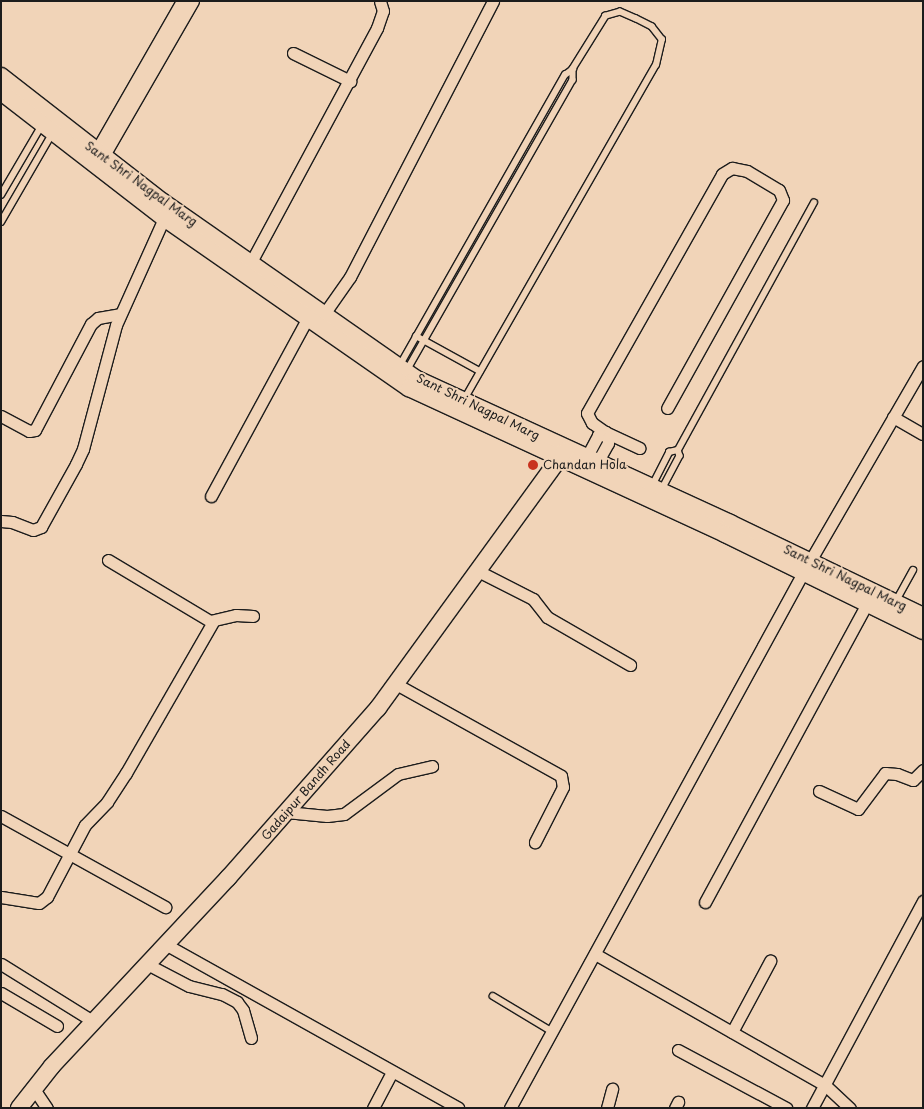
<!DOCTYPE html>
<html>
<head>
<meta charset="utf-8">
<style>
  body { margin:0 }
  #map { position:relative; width:924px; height:1109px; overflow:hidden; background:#f1d4b8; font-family:"Playpen Sans",sans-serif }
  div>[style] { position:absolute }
  .roads { filter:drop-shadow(1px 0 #1c1c1c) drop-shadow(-1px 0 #1c1c1c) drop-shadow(0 1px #1c1c1c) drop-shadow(0 -1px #1c1c1c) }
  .lane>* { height:5.5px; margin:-2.75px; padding:0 2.75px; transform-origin:2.75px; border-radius:2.75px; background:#f1d4b8 }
  .street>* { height:11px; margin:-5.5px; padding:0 5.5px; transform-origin:5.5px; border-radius:5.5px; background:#f1d4b8 }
  .secondary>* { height:16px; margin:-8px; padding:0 8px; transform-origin:8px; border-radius:8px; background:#f1d4b8 }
  .dots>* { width:14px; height:14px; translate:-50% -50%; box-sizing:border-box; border:2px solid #f1d4b8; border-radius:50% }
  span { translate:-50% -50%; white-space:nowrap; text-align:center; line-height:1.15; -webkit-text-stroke:4px #f1d4b8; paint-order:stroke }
  .street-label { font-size:12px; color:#1c1c1c }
  .poi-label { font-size:12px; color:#1c1c1c }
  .left { translate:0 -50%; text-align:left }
  .frame { position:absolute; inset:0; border:2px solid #1c1c1c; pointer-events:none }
</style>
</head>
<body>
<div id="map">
  <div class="roads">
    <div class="lane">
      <div style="left:1px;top:195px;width:81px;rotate:-59.6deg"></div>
      <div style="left:1px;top:222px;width:102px;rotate:-59.9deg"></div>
      <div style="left:416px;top:336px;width:73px;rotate:28.7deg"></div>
      <div style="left:400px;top:365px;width:334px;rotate:-60.4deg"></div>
      <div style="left:565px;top:75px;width:10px;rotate:-37deg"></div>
      <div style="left:573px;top:69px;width:11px;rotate:90deg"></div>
      <div style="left:573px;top:80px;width:335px;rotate:119.7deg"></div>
      <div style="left:465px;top:398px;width:384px;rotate:-60.2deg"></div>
      <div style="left:656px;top:65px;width:26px;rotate:-77deg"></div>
      <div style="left:662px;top:40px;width:16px;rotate:-128deg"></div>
      <div style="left:652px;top:27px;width:18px;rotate:-153deg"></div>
      <div style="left:636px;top:19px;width:17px;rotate:-156deg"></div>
      <div style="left:620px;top:12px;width:15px;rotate:164deg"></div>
      <div style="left:606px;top:16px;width:62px;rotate:121.9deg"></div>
      <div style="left:678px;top:450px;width:282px;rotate:-61.2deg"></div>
      <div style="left:652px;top:486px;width:38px;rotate:-63deg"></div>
      <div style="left:669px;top:452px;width:9px;rotate:-13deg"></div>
      <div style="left:678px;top:450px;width:6px;rotate:72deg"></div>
      <div style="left:680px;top:456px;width:38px;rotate:118deg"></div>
      <div style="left:896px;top:601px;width:35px;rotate:-61deg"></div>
      <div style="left:493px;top:996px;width:70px;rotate:31deg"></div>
    </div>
    <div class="street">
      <div style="left:293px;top:53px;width:64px;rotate:26.2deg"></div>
      <div style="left:96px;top:151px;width:173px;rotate:-60.2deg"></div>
      <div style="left:103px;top:157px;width:180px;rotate:-60deg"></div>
      <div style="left:251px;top:262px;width:266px;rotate:-61.7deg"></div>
      <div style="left:377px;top:28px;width:18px;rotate:-71deg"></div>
      <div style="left:383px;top:11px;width:10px;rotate:-107deg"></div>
      <div style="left:324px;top:314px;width:45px;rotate:-54.9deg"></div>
      <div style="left:350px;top:277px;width:311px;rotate:-62.6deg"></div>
      <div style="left:1px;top:416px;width:32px;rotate:28deg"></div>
      <div style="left:29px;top:431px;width:6px;rotate:-9deg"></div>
      <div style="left:35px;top:430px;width:120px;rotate:-62.2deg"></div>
      <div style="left:91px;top:324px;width:9px;rotate:-41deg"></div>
      <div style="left:98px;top:318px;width:22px;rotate:-10deg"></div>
      <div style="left:893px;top:417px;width:34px;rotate:30deg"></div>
      <div style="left:605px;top:432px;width:38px;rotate:25deg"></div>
      <div style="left:603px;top:435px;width:4px;rotate:-56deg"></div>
      <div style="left:605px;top:432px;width:16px;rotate:-145deg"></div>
      <div style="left:592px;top:423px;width:11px;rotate:-117deg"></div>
      <div style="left:587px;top:413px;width:274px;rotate:-60.5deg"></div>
      <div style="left:722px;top:174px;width:12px;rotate:-31deg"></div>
      <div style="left:732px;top:168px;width:15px;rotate:11deg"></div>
      <div style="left:747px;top:171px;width:37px;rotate:31deg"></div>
      <div style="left:779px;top:190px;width:11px;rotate:68deg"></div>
      <div style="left:783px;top:200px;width:238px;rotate:119.1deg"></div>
      <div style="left:586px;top:458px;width:26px;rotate:-62deg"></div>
      <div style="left:598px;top:435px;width:5px"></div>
      <div style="left:603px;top:435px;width:6px;rotate:31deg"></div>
      <div style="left:608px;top:438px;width:5px;rotate:90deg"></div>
      <div style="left:608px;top:443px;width:23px;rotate:119deg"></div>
      <div style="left:211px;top:496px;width:204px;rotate:-61.5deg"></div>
      <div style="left:1px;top:521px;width:11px;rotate:5deg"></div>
      <div style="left:12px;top:522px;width:22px;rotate:21deg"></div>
      <div style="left:33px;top:530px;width:9px;rotate:-21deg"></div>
      <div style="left:41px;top:527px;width:72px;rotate:-60.9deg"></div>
      <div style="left:76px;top:464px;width:17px;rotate:-65deg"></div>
      <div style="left:83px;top:449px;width:128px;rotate:-75.1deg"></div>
      <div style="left:116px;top:325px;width:117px;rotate:-65.8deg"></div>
      <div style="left:108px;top:560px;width:119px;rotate:30.9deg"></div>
      <div style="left:210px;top:621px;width:27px;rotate:-13deg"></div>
      <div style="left:236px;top:615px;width:17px;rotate:3deg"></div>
      <div style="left:810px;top:561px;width:225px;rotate:-59.9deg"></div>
      <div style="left:478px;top:571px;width:62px;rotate:27deg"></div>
      <div style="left:533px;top:599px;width:23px;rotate:52deg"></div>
      <div style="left:547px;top:617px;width:96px;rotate:30deg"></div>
      <div style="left:396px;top:684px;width:189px;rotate:29.1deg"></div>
      <div style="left:561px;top:776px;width:11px;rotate:80deg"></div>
      <div style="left:563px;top:787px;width:62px;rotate:117deg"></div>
      <div style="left:819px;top:791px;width:43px;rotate:24.8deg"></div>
      <div style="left:858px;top:809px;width:45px;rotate:-53.1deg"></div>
      <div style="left:885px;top:773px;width:12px;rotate:5deg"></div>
      <div style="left:897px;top:774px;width:17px;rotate:21deg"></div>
      <div style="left:913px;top:780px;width:14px;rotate:-45deg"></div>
      <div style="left:286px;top:812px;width:41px;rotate:5.6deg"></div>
      <div style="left:327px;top:816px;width:17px;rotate:-7deg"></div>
      <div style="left:344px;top:814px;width:67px;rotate:-36.5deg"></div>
      <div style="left:398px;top:774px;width:35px;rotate:-13deg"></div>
      <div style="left:1px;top:816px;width:188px;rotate:29deg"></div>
      <div style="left:1px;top:897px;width:38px;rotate:9deg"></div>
      <div style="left:39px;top:903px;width:10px;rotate:-37deg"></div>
      <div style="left:47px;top:897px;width:81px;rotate:-62.2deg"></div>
      <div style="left:85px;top:825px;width:32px;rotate:-46deg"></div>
      <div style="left:107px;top:802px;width:35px;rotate:-57deg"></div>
      <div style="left:126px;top:773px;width:174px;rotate:-60.1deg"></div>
      <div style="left:705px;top:902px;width:339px;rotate:-61.5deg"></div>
      <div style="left:165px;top:944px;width:336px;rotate:29.2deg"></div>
      <div style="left:595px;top:954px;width:265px;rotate:29.7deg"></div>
      <div style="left:825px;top:1085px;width:34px;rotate:43deg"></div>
      <div style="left:1px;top:964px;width:110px;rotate:31.9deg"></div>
      <div style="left:147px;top:964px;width:47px;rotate:27.6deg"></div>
      <div style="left:189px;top:986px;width:34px;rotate:14deg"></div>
      <div style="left:222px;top:994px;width:17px;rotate:28deg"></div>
      <div style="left:237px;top:1002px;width:10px;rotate:53deg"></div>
      <div style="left:243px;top:1010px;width:29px;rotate:74deg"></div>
      <div style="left:1px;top:993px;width:65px;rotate:30.5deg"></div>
      <div style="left:732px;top:1032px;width:81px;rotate:-61.8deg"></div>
      <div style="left:678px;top:1050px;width:123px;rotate:28.2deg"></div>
      <div style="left:34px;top:1089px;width:23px;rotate:56deg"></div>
      <div style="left:373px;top:1108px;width:41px;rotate:-62.2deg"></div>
      <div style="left:510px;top:1108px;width:612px;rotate:-61.3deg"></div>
      <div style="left:607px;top:1108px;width:20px;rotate:-75deg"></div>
      <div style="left:675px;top:1108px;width:7px;rotate:-63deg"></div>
      <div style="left:812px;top:1108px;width:235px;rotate:-61.8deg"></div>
    </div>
    <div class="secondary">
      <div style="left:1px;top:76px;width:205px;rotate:37.9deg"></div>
      <div style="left:163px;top:202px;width:307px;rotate:34.9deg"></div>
      <div style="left:415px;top:378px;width:347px;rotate:24.7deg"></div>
      <div style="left:730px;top:523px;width:214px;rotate:25.7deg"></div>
      <div style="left:1px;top:92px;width:206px;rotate:37.7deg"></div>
      <div style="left:164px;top:218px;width:298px;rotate:34.8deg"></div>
      <div style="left:409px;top:388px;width:348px;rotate:24.8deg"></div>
      <div style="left:725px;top:534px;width:220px;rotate:26.1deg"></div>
      <div style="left:19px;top:1108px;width:53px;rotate:-51.8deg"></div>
      <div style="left:52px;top:1066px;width:258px;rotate:-46.9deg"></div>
      <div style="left:228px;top:878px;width:227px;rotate:-48.6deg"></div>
      <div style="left:378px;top:708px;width:318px;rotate:-54deg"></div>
    </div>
  </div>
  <div class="dots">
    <div style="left:533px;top:465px;background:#c8321e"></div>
  </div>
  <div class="street-label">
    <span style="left:141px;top:184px;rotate:36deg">Sant Shri Nagpal Marg</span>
    <span style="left:478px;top:407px;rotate:26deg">Sant Shri Nagpal Marg</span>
    <span style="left:845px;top:578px;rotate:26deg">Sant Shri Nagpal Marg</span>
    <span style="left:306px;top:790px;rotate:-49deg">Gadaipur Bandh Road</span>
  </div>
  <div class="poi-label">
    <span class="left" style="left:543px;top:465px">Chandan Hola</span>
  </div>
  <div class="frame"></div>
</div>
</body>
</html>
